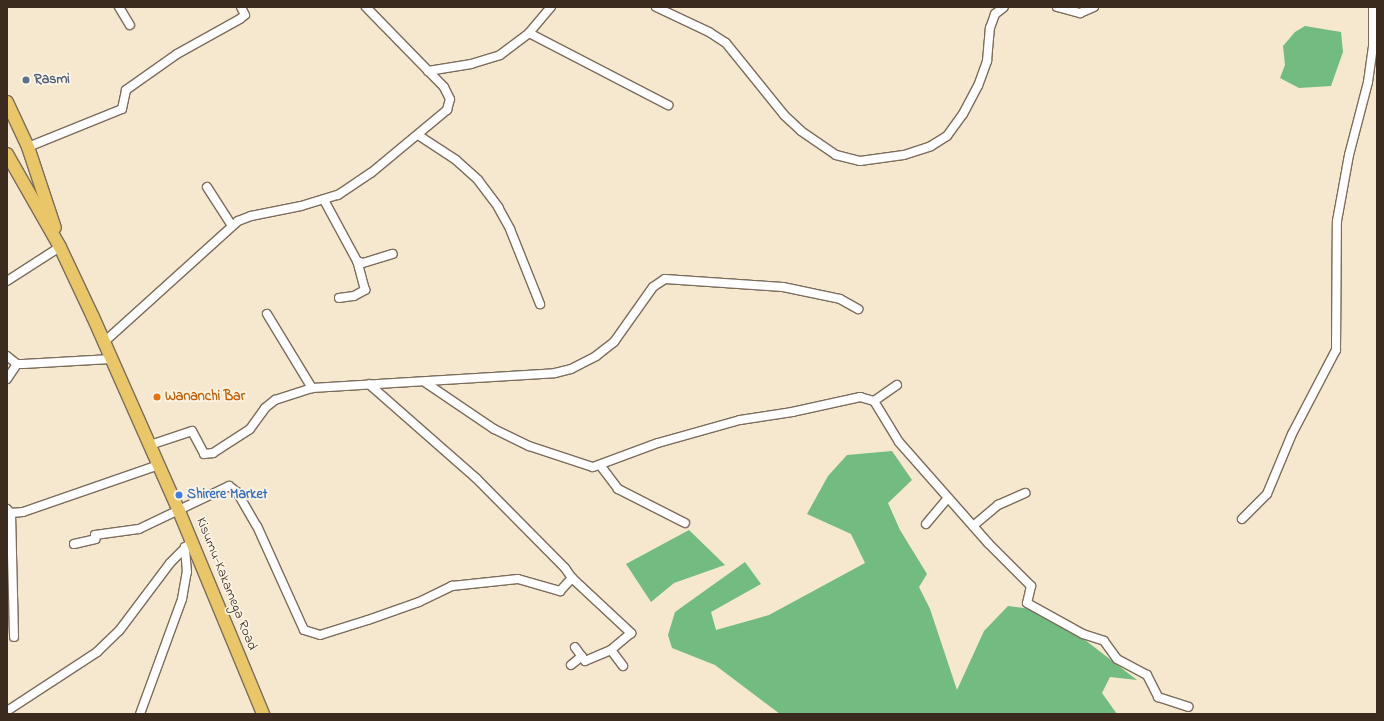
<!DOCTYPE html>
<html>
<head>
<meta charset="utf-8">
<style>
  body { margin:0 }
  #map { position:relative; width:1384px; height:721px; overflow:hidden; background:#f5e8ce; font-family:"Indie Flower",sans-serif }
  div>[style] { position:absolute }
  .forest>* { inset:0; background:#72bb81 }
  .roads { filter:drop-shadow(1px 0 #7c6c5c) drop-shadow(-1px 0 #7c6c5c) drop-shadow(0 1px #7c6c5c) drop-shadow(0 -1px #7c6c5c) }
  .minor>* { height:8px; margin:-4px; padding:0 4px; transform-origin:4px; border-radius:4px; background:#fff }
  .highway>* { height:12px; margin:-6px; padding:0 6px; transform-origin:6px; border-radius:6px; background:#e9c769 }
  .dots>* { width:11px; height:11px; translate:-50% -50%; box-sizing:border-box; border:2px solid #fcf5e5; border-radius:50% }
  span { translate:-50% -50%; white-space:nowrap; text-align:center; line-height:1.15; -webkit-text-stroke:3.5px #fcf5e5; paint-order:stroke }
  .service-label { font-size:14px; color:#4e5e75; font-weight:700 }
  .left { translate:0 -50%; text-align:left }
  .food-label { font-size:14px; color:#c56008; font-weight:700 }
  .shop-label { font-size:14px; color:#366cbe; font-weight:700 }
  .street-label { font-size:14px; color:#3b2a1e }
  .frame { position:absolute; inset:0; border:8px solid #3b2a1e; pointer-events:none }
</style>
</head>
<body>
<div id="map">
  <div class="forest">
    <div style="clip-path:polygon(1305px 26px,1341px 32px,1343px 52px,1331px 86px,1299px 88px,1280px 78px,1285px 65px,1283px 46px,1295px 32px)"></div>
    <div style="clip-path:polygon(892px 451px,912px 480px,888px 503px,900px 530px,927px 574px,919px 587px,930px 609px,957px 690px,984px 631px,1008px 606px,1031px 609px,1085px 640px,1137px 680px,1110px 677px,1102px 693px,1117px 714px,780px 714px,715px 665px,672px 648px,668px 635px,675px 612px,745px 562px,761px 584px,711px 612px,716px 630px,769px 615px,865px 563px,851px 534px,807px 514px,828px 476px,847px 455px)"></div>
    <div style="clip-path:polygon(689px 530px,725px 565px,674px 583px,651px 602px,626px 564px)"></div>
  </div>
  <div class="roads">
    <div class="minor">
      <div style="left:119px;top:7px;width:21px;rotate:59deg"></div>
      <div style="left:656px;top:7px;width:59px;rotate:25.3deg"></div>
      <div style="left:709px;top:32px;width:20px;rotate:33deg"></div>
      <div style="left:726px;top:43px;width:92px;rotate:51.1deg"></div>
      <div style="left:784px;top:115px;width:23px;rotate:43deg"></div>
      <div style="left:801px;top:131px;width:42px;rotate:34.4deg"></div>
      <div style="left:836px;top:155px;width:25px;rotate:14deg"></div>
      <div style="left:860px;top:161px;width:44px;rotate:-7.8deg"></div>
      <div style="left:904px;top:155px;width:28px;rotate:-18deg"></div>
      <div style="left:931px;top:146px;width:19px;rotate:-32deg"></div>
      <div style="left:947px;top:136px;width:27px;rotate:-54deg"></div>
      <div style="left:963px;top:114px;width:32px;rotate:-62deg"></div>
      <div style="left:978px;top:86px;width:27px;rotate:-70deg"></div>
      <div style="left:987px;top:61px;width:33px;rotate:-85deg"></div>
      <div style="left:990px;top:28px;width:15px;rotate:-70deg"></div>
      <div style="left:995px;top:14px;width:11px;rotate:-38deg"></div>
      <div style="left:1057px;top:7px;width:24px;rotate:15deg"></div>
      <div style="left:1080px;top:13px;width:15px;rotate:-23deg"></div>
      <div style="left:529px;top:33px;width:157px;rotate:27.4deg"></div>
      <div style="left:428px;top:71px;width:44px;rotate:-9.2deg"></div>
      <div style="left:471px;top:64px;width:30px;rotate:-17deg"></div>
      <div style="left:500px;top:55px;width:36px;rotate:-37deg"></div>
      <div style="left:529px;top:33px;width:34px;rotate:-50deg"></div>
      <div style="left:418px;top:135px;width:45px;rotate:33.3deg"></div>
      <div style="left:456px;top:160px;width:30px;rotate:42deg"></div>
      <div style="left:478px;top:180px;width:34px;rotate:53deg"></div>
      <div style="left:498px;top:207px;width:25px;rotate:61deg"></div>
      <div style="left:510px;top:229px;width:81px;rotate:68.2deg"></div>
      <div style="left:28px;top:147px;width:101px;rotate:-22deg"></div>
      <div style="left:122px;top:109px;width:19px;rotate:-78deg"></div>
      <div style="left:126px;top:90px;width:62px;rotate:-35.2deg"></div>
      <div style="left:177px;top:54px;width:72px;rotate:-29.1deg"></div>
      <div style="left:240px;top:19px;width:6px;rotate:-39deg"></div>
      <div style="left:245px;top:15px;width:9px;rotate:-117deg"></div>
      <div style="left:207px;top:187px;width:46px;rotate:57.3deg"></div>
      <div style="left:324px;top:200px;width:69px;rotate:61.6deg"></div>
      <div style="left:357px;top:261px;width:6px;rotate:18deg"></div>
      <div style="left:363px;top:263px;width:31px;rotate:-17deg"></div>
      <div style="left:7px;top:281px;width:63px;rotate:-32.7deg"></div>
      <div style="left:339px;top:298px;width:15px;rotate:-8deg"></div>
      <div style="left:354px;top:296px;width:13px;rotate:-29deg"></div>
      <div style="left:365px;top:290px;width:30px;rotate:-105deg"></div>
      <div style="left:267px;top:314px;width:87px;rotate:58.7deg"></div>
      <div style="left:103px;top:343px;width:182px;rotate:-42.1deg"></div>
      <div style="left:238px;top:221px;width:14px;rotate:-21deg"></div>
      <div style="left:251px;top:216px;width:51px;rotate:-11.3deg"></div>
      <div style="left:301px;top:206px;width:39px;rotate:-17deg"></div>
      <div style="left:338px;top:195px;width:40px;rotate:-34deg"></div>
      <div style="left:371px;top:173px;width:99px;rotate:-39.7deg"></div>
      <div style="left:447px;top:110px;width:11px;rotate:-75deg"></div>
      <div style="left:450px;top:99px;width:13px;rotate:-117deg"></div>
      <div style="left:444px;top:87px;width:112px;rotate:-134.3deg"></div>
      <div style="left:7px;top:356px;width:13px;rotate:39deg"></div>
      <div style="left:17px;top:364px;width:6px"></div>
      <div style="left:23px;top:364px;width:88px;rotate:-3.3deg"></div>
      <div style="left:7px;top:379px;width:18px;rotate:-56deg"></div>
      <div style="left:426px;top:383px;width:82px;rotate:34.1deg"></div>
      <div style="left:494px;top:429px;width:39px;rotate:26deg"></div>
      <div style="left:529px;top:446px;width:67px;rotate:18.2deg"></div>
      <div style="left:593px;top:467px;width:69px;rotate:-20.3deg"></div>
      <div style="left:658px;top:443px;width:85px;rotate:-15.7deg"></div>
      <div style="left:740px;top:420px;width:53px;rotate:-8.7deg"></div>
      <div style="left:792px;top:412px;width:70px;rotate:-12.4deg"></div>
      <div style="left:860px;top:397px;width:15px;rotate:16deg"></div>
      <div style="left:874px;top:401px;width:28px;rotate:-35deg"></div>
      <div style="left:874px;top:401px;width:48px;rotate:58.6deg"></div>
      <div style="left:899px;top:442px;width:135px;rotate:48.6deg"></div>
      <div style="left:988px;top:543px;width:61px;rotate:45deg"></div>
      <div style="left:1031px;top:586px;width:17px;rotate:103deg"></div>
      <div style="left:1027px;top:603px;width:64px;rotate:29deg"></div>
      <div style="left:1083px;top:634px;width:22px;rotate:18deg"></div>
      <div style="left:1104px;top:641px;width:22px;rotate:54deg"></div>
      <div style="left:1117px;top:659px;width:34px;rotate:28deg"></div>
      <div style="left:1147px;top:675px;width:25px;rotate:63deg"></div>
      <div style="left:1158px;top:697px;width:32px;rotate:18deg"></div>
      <div style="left:150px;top:445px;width:44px;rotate:-18.4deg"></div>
      <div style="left:192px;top:431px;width:26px;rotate:62deg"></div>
      <div style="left:204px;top:454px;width:9px;rotate:-6deg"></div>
      <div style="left:213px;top:453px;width:44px;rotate:-33deg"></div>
      <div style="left:250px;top:429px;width:26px;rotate:-54deg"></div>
      <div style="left:265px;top:408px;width:13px;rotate:-39deg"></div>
      <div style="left:275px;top:400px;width:39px;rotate:-18deg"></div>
      <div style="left:312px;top:388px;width:243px;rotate:-3.5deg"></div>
      <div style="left:555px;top:373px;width:16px;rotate:-14deg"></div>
      <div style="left:571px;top:369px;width:28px;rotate:-27deg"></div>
      <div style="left:596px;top:356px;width:23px;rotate:-38deg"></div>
      <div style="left:614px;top:342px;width:67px;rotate:-54.7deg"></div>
      <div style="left:653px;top:287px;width:14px;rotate:-34deg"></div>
      <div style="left:665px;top:279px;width:118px;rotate:3.9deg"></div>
      <div style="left:783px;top:287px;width:58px;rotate:11.9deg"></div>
      <div style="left:840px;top:299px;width:21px;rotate:29deg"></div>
      <div style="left:600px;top:465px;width:30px;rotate:53deg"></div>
      <div style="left:618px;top:489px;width:75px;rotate:26.9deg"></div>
      <div style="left:7px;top:509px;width:6px;rotate:45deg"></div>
      <div style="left:11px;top:513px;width:12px;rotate:-5deg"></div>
      <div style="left:23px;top:512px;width:144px;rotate:-19.1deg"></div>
      <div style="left:7px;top:514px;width:4px;rotate:-14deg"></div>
      <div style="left:11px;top:513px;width:124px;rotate:88.6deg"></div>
      <div style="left:1242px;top:519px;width:35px;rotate:-45deg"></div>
      <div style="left:1267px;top:494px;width:65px;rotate:-67.4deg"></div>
      <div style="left:1292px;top:434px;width:95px;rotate:-62.4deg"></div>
      <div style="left:1336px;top:350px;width:129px;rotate:-89.6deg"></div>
      <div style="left:1337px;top:221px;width:67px;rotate:-79.7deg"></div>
      <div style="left:1349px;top:155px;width:75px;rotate:-75.4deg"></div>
      <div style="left:1368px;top:82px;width:37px;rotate:-82deg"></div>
      <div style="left:1373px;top:45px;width:38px;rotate:-90deg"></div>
      <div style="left:926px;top:524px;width:34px;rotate:-50deg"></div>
      <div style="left:973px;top:526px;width:33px;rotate:-40deg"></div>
      <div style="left:998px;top:505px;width:30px;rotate:-24deg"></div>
      <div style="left:74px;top:544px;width:22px;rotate:-13deg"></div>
      <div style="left:95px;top:539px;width:4px;rotate:-90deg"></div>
      <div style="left:95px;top:535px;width:44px;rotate:-7.8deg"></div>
      <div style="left:139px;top:529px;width:100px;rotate:-25.5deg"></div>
      <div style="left:229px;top:486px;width:10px;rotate:37deg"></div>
      <div style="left:237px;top:492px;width:39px;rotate:60deg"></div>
      <div style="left:257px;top:526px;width:114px;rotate:65.7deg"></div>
      <div style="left:304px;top:630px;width:17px;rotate:17deg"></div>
      <div style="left:320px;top:635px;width:50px;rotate:-17.4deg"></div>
      <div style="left:368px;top:620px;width:54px;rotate:-19.4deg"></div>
      <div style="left:419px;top:602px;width:37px;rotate:-26deg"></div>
      <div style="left:452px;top:586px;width:66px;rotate:-6.1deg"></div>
      <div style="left:518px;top:579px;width:44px;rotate:15.9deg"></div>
      <div style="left:560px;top:591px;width:18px;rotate:-47deg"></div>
      <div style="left:572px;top:578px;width:12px;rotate:-125deg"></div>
      <div style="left:565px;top:568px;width:127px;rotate:-134.7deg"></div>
      <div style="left:476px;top:478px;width:142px;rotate:-138.7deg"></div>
      <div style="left:572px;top:578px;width:81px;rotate:43deg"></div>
      <div style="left:631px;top:633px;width:26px;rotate:140deg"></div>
      <div style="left:611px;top:650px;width:28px;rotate:157deg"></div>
      <div style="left:585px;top:661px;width:17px;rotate:-126deg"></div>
      <div style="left:611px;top:650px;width:20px;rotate:53deg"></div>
      <div style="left:571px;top:665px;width:14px;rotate:-39deg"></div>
      <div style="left:7px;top:711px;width:108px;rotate:-33.2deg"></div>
      <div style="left:97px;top:652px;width:30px;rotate:-44deg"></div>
      <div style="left:119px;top:631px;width:85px;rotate:-53.1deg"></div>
      <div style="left:170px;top:563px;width:31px;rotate:-45deg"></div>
      <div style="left:140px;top:714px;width:122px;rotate:-69.9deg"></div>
      <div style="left:182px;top:599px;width:27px;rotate:-80deg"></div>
      <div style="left:187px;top:572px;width:25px;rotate:-95deg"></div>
    </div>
    <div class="highway">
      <div style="left:7px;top:102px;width:50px;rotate:65deg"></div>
      <div style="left:28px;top:147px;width:85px;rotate:71.6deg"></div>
      <div style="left:7px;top:154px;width:107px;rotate:60.3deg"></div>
      <div style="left:60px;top:247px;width:77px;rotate:64.8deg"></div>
      <div style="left:93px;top:317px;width:212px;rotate:66.1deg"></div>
      <div style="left:179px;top:511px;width:220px;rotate:67.5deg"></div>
    </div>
  </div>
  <div class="dots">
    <div style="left:26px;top:80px;background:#5c6f8a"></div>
    <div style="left:157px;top:397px;background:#e8710a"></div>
    <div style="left:179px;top:495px;background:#3f7fe0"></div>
  </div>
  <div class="service-label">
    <span class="left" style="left:34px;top:80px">Rasmi</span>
  </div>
  <div class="food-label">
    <span class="left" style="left:165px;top:397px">Wananchi Bar</span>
  </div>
  <div class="shop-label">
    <span class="left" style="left:187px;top:495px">Shirere Market</span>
  </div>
  <div class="street-label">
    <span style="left:226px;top:584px;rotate:68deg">Kisumu-Kakamega Road</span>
  </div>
  <div class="frame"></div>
</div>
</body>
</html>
